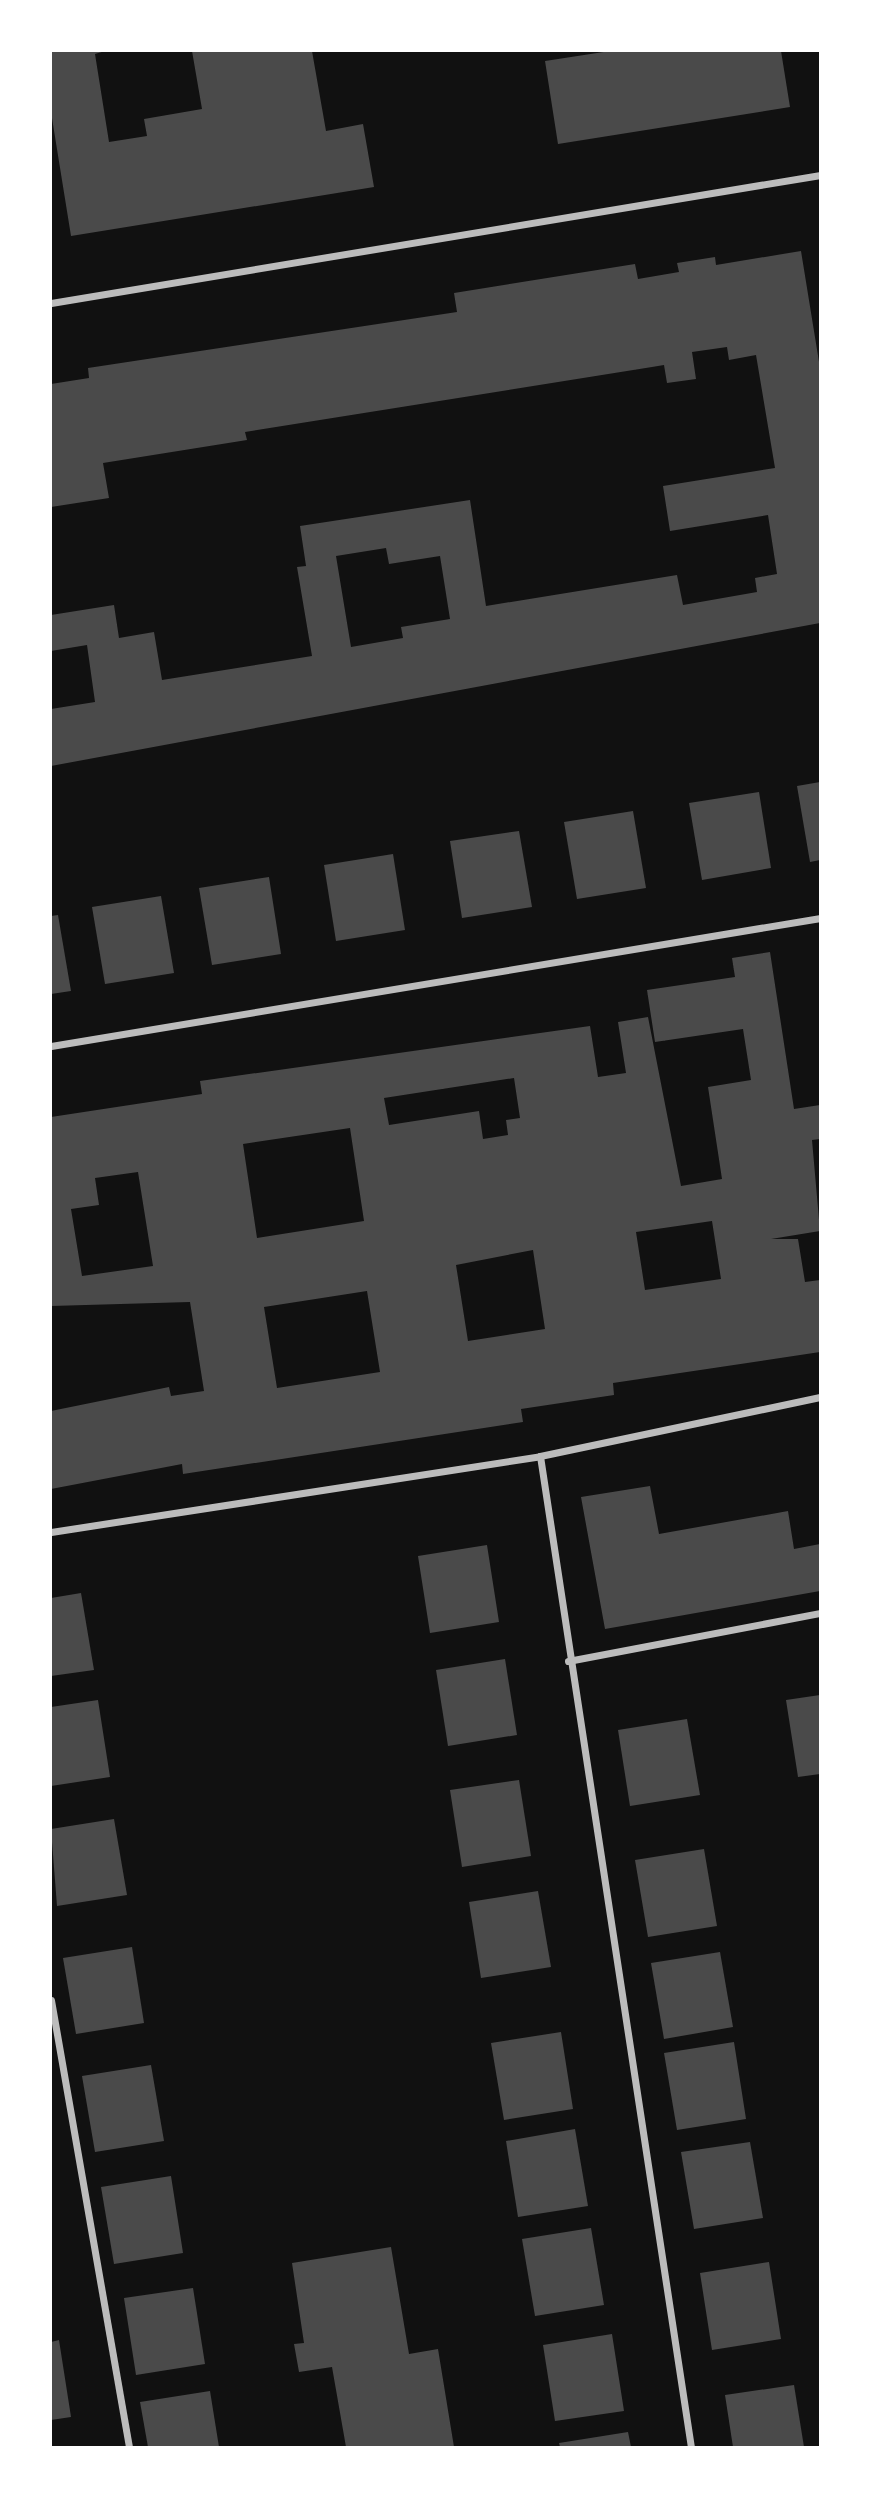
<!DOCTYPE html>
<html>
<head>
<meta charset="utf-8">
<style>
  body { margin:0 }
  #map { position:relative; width:871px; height:2498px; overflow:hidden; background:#111; font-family:Rubik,sans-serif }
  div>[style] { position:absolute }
  .building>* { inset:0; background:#4a4a4a }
  .minor>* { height:7px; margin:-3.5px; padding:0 3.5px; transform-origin:3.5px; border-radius:3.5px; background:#bcbcbc }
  span { translate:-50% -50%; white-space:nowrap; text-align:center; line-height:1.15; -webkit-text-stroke:6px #fff; paint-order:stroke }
  .frame { position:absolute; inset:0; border:52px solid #fff; pointer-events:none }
</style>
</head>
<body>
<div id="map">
  <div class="building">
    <div style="clip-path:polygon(51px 51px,105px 51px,95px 54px,109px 142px,147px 136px,144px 119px,202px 109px,192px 51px,312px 51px,326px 131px,363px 124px,374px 187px,71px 236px,51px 112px)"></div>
    <div style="clip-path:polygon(610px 51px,781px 51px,790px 107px,558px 144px,545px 61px)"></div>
    <div style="clip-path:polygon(evenodd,801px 251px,820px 368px,820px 623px,51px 766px,51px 709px,95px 702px,87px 645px,51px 651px,51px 615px,114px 605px,119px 638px,154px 632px,162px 680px,312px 656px,297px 567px,306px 566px,300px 526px,470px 500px,486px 606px,677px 575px,683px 605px,757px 592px,755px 578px,777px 574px,768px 515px,670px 531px,663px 486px,775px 468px,756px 355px,729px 360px,727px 347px,692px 352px,696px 379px,667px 383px,664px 365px,652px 367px,245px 432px,247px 440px,103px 463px,109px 498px,51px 507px,51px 384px,89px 378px,88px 368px,457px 312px,454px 293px,635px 264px,638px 279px,679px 272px,677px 263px,715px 257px,716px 265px,801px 251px,386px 548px,389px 564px,440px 556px,450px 619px,401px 627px,403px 638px,351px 647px,336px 556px,386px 548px)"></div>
    <div style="clip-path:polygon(820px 782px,820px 860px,810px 862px,797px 786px)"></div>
    <div style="clip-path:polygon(759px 792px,771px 868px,702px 880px,689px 803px)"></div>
    <div style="clip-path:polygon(633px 811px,646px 888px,577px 899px,564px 822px)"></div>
    <div style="clip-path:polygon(519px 831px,532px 907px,462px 918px,450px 841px)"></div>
    <div style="clip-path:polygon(393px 854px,405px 930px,336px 941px,324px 865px)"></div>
    <div style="clip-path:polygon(269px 877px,281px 954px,212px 965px,199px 888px)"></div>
    <div style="clip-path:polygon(161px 896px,174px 973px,105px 984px,92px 907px)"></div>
    <div style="clip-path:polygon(58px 915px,71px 991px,51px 994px,51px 916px)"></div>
    <div style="clip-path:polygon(evenodd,770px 952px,794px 1109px,820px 1105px,820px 1139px,812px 1140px,820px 1231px,771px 1239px,798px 1239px,805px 1282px,820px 1280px,820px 1352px,613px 1383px,614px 1395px,521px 1409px,523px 1422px,183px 1474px,182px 1464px,51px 1489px,51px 1411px,169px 1387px,171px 1396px,204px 1391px,190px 1302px,51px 1306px,51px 1117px,202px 1094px,200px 1081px,590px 1026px,598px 1077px,626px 1073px,618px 1022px,648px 1017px,681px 1186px,722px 1179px,708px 1087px,751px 1080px,743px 1029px,655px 1042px,647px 990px,735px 977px,732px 958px,770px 952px,514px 1078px,520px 1118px,506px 1120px,508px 1135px,483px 1139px,479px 1111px,389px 1125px,384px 1098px,514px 1078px,770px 952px,350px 1128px,364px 1221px,257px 1238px,243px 1144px,350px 1128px,770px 952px,138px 1172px,153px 1266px,82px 1276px,71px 1209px,99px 1205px,95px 1178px,138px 1172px,770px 952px,712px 1221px,721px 1279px,645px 1290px,636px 1232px,712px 1221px,770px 952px,533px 1250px,545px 1329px,468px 1341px,456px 1265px,533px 1250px,770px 952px,367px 1291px,380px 1372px,277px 1388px,264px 1307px,367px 1291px)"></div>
    <div style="clip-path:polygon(650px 1486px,659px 1534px,788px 1511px,794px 1549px,820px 1544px,820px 1591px,605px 1629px,581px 1497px)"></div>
    <div style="clip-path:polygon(487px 1545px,499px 1622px,430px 1633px,418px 1556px)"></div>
    <div style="clip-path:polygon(81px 1593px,94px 1670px,51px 1676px,51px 1598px)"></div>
    <div style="clip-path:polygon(505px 1659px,517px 1735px,448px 1746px,436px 1670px)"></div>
    <div style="clip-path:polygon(820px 1695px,820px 1774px,798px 1777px,786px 1700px)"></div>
    <div style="clip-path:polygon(98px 1700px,110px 1777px,51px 1786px,51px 1707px)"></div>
    <div style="clip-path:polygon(687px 1719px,700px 1795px,630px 1806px,618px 1730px)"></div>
    <div style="clip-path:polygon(519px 1780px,531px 1856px,462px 1867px,450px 1790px)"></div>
    <div style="clip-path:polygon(114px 1819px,127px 1895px,57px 1906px,51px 1829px)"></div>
    <div style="clip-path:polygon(704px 1849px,717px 1926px,648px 1937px,635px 1860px)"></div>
    <div style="clip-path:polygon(538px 1891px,551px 1967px,481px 1978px,469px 1902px)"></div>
    <div style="clip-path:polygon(132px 1947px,144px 2023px,76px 2034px,63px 1958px)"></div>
    <div style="clip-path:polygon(720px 1952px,733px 2027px,664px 2039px,651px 1963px)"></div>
    <div style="clip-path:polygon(561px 2032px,573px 2109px,504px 2120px,491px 2043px)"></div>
    <div style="clip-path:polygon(734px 2042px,746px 2119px,677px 2130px,664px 2053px)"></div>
    <div style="clip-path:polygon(151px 2065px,164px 2141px,95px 2152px,82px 2076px)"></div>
    <div style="clip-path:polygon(575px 2129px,588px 2206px,518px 2217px,506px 2141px)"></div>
    <div style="clip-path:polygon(750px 2142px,763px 2218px,694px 2229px,681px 2152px)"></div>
    <div style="clip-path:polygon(171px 2176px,183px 2253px,114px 2264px,101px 2187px)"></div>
    <div style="clip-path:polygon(591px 2228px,604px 2305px,535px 2316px,522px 2239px)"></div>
    <div style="clip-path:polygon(391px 2247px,409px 2354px,438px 2349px,454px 2447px,346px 2447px,332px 2367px,299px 2372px,294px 2344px,304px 2343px,292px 2263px)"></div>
    <div style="clip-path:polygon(769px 2262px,781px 2339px,712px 2350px,700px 2273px)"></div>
    <div style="clip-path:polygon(193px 2288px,205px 2364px,136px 2375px,124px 2298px)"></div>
    <div style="clip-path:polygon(612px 2334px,624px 2411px,555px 2421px,543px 2345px)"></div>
    <div style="clip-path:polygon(59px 2340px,71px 2417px,51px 2420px,51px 2342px)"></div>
    <div style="clip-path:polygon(794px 2385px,804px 2447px,733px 2447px,725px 2395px)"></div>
    <div style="clip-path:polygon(210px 2391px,219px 2447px,148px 2447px,140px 2402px)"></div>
    <div style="clip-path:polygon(628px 2432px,631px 2447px,560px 2447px,559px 2443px)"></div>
  </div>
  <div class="minor">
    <div style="left:51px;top:303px;width:780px;rotate:-9.45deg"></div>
    <div style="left:51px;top:1046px;width:780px;rotate:-9.45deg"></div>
    <div style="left:540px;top:1456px;width:1002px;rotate:81.34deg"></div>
    <div style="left:51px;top:1532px;width:495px;rotate:-8.8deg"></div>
    <div style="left:540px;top:1456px;width:286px;rotate:-11.9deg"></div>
    <div style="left:568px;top:1661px;width:257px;rotate:-10.8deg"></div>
    <div style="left:51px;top:2000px;width:454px;rotate:80.1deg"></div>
  </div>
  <div class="frame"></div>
</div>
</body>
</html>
